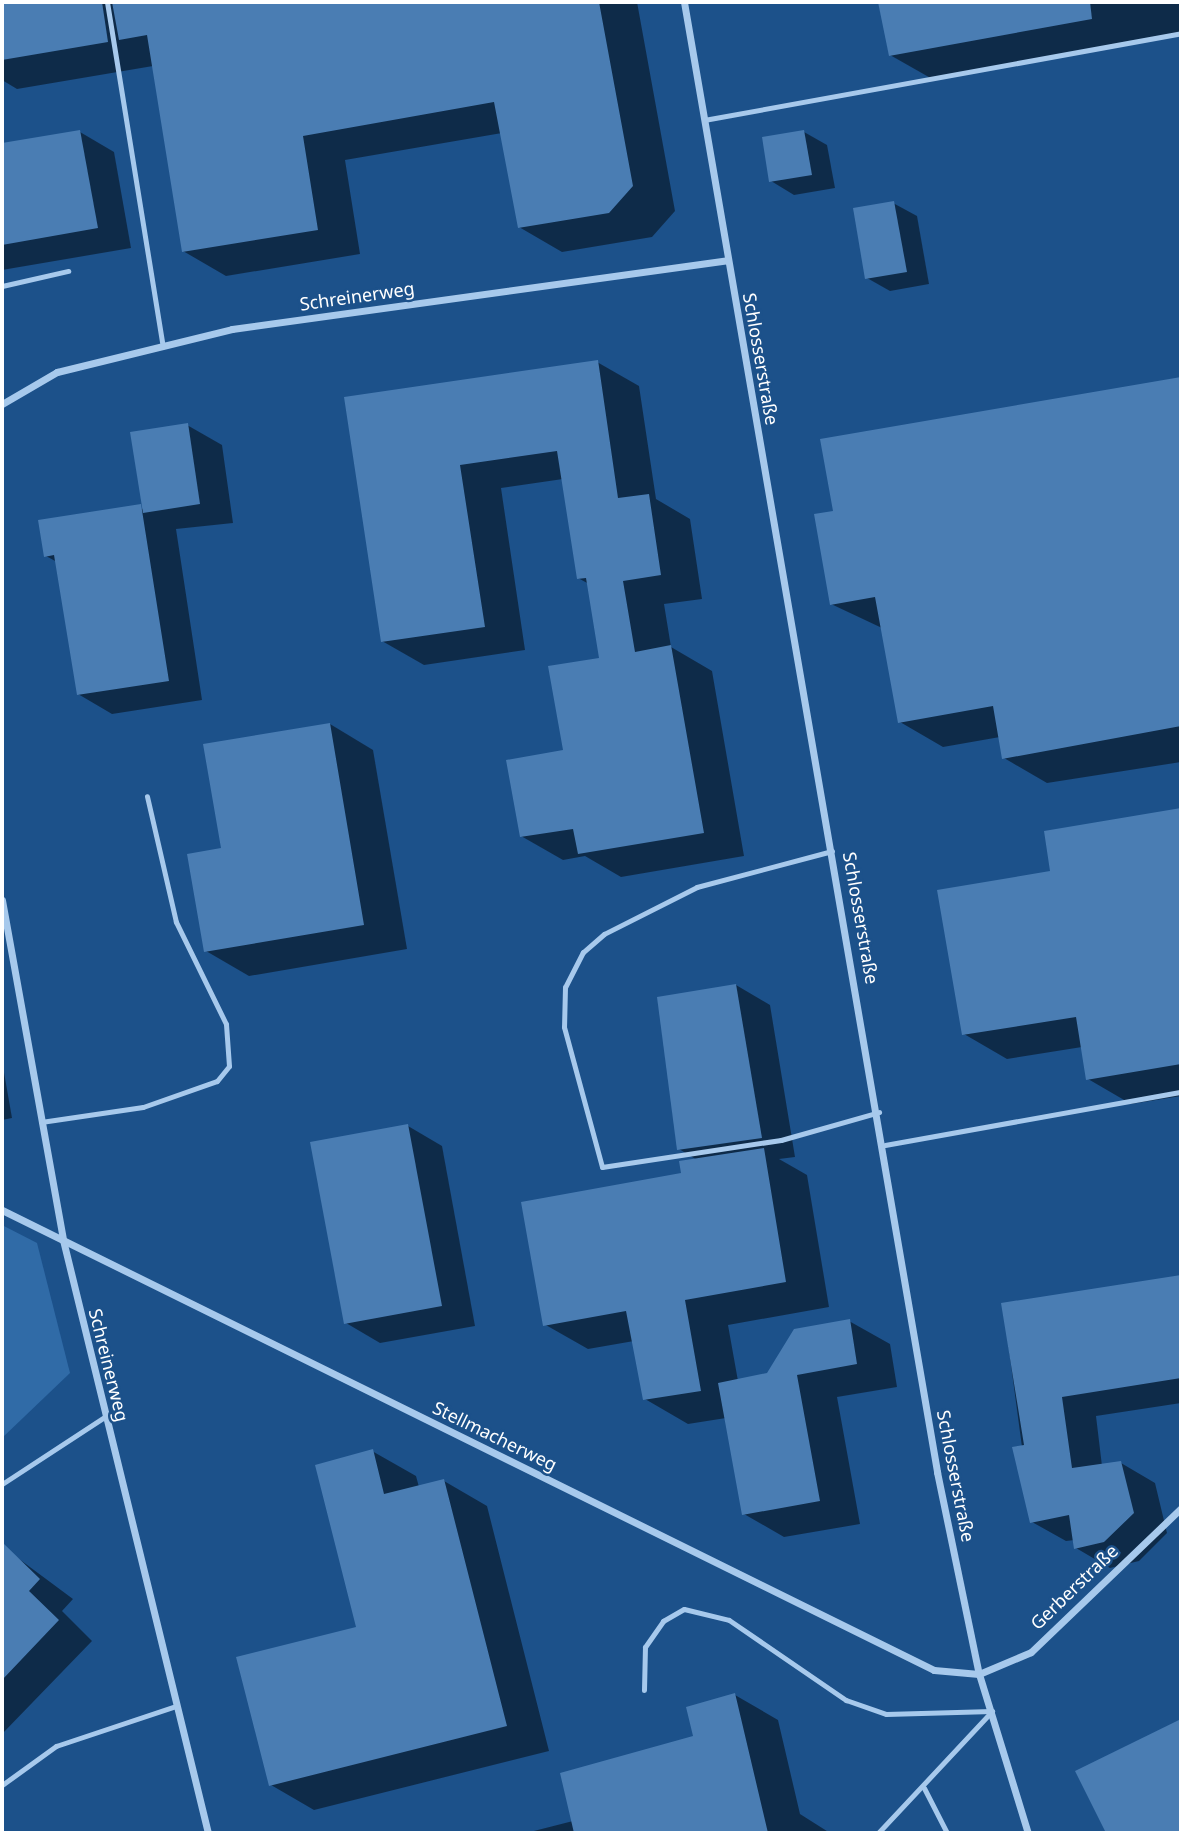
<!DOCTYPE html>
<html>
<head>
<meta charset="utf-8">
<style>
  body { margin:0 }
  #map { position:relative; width:1183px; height:1835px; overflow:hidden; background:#1c518a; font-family:"Noto Sans",sans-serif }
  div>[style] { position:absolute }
  .green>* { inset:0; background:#306ba7 }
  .shadow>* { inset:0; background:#0007 }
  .building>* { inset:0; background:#4a7db3 }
  .lane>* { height:5px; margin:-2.5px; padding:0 2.5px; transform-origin:2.5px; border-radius:2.5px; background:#a7c9ec }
  .street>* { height:7px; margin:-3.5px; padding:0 3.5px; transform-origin:3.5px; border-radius:3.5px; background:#a7c9ec }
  span { translate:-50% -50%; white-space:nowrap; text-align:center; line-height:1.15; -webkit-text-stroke:5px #1c518a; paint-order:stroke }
  .street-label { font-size:18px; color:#fff }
  .frame { position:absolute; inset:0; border:4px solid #fff; pointer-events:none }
</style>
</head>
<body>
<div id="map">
  <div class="green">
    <div style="clip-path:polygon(2px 1225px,37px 1243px,70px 1373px,2px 1438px)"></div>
  </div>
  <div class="shadow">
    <div style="clip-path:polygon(2px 2px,637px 2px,675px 211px,652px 237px,562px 252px,519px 227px,502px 133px,345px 160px,360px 254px,226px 276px,183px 251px,153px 66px,17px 89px,2px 80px)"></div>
    <div style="clip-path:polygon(880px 2px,1181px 2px,1181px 34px,934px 80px,890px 55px)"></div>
    <div style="clip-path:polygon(80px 132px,114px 152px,131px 248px,2px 270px,2px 145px)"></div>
    <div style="clip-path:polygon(804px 132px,827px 145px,835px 188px,794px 195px,771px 181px)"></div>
    <div style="clip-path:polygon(893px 203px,917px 216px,929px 284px,890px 291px,867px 278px)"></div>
    <div style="clip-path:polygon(597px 362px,639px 386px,656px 499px,690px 519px,702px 599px,664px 604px,671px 647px,712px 671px,744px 856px,621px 877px,585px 856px,563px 860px,521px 836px,565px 751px,601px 659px,589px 584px,578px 578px,563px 479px,501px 488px,525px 650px,424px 665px,382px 641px,346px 399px)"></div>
    <div style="clip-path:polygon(1181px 379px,1181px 762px,1047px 783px,1004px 758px,1000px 737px,943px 747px,900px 722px,882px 628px,831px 604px,835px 513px,822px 441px)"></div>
    <div style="clip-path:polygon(187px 425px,222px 445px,233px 523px,176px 529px,202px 700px,112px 714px,78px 694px,57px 562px,46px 556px,144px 508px)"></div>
    <div style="clip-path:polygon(330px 724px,373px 750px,407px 949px,249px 976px,206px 951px,223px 849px)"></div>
    <div style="clip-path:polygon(1181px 810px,1181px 1096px,1131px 1104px,1088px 1079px,1082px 1047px,1007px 1059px,964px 1034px,1052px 873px,1046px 832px)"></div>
    <div style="clip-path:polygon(736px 985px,770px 1005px,795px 1157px,779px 1159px,807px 1175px,829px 1307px,728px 1325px,738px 1381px,768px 1375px,849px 1321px,890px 1344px,897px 1387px,837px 1397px,860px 1524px,784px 1537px,744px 1514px,726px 1418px,688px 1424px,645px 1399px,634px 1341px,588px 1349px,544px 1324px,697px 1160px,679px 1149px)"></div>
    <div style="clip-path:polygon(2px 1061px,12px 1118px,2px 1120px)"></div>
    <div style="clip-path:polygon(408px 1126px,442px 1146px,475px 1326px,380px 1343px,346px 1323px)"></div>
    <div style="clip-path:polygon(1181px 1276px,1181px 1403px,1096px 1416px,1102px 1466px,1121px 1463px,1155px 1483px,1167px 1533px,1139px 1561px,1110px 1568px,1076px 1548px,1075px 1540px,1066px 1541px,1032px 1522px,1003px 1305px)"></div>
    <div style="clip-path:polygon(372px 1451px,416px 1476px,419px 1487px,444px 1481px,487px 1506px,549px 1751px,314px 1810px,271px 1785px,358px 1628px)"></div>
    <div style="clip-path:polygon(11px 1553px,73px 1599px,62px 1611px,92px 1641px,2px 1734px,2px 1555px)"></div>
    <div style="clip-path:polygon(735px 1695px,778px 1720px,800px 1814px,830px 1833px,526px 1833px,573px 1821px,695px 1737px)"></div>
    <div style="clip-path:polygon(1181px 1721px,1181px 1833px,1108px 1833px,1078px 1772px)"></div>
  </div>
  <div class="building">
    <div style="clip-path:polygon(2px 2px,102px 2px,108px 42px,2px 60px)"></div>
    <div style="clip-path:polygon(112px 2px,599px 2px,633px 186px,609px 213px,518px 228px,494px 102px,303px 136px,318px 230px,182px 252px,147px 35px,119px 40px)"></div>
    <div style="clip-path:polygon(878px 2px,1090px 2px,1092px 19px,889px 56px)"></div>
    <div style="clip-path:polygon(80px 130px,98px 228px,2px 245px,2px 143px)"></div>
    <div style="clip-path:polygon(804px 130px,812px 175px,769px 182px,762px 137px)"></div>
    <div style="clip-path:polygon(894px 201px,907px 272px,865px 279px,853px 208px)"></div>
    <div style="clip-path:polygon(598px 360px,618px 498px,649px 494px,661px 575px,623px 581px,635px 652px,671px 645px,704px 833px,578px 854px,573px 829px,520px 837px,506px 760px,563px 750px,548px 666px,599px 658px,586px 578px,577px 579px,557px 451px,460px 465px,485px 627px,381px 642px,344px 397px)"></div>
    <div style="clip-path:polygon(1181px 377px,1181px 726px,1002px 759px,993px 706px,898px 723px,875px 597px,830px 605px,814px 514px,833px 511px,820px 439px)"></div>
    <div style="clip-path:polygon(188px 423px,200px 504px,143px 513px,130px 432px)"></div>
    <div style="clip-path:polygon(141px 504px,169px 681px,77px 695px,54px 555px,44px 557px,38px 520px)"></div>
    <div style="clip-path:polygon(330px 723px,364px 925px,204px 952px,187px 854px,221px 848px,203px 744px)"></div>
    <div style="clip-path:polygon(1181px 808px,1181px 1064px,1086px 1080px,1076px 1017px,962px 1035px,937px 890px,1050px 871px,1044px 831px)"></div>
    <div style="clip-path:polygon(736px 984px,762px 1138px,677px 1150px,657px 997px)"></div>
    <div style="clip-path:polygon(408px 1124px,442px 1306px,344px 1324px,310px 1142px)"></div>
    <div style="clip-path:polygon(764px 1148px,786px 1282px,685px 1300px,701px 1391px,643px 1400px,626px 1311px,543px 1326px,521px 1202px,681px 1173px,679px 1161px)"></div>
    <div style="clip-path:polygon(1181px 1275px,1181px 1378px,1062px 1397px,1072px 1468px,1121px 1461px,1134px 1513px,1104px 1542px,1074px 1549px,1069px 1515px,1030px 1523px,1012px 1447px,1024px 1445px,1001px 1303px)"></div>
    <div style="clip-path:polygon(850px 1319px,857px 1364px,797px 1375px,820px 1501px,742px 1515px,718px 1383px,767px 1373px,794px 1329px)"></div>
    <div style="clip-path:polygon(373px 1449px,384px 1494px,444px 1479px,507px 1726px,269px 1786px,236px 1657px,356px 1627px,315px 1465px)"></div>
    <div style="clip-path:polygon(2px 1542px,40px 1579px,29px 1591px,59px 1620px,2px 1680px)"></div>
    <div style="clip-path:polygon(735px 1693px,768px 1833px,574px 1833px,560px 1773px,693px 1736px,686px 1707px)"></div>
    <div style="clip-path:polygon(1181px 1719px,1181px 1833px,1106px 1833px,1075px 1771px)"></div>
  </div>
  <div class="lane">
    <div style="left:107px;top:2px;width:349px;rotate:80.8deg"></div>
    <div style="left:704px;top:120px;width:485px;rotate:-10.3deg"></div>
    <div style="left:2px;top:286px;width:68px;rotate:-12.8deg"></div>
    <div style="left:832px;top:851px;width:140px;rotate:165.1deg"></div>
    <div style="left:697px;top:887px;width:104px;rotate:153.2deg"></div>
    <div style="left:604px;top:934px;width:28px;rotate:139deg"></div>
    <div style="left:583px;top:952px;width:39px;rotate:117deg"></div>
    <div style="left:565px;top:987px;width:40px;rotate:91.4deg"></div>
    <div style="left:564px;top:1027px;width:145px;rotate:74.8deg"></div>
    <div style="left:602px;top:1167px;width:181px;rotate:-8.6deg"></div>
    <div style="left:781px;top:1140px;width:102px;rotate:-15.9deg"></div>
    <div style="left:41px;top:1122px;width:103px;rotate:-8.4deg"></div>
    <div style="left:143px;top:1107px;width:78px;rotate:-19.4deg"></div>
    <div style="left:217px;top:1081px;width:19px;rotate:-51deg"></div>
    <div style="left:229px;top:1066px;width:42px;rotate:-94.1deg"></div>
    <div style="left:226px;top:1024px;width:114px;rotate:-116.1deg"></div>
    <div style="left:176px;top:922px;width:129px;rotate:-103deg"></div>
    <div style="left:885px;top:1145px;width:301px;rotate:-10.2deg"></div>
    <div style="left:2px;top:1484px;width:124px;rotate:-33.2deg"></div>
    <div style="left:644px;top:1690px;width:43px;rotate:-88.7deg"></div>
    <div style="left:645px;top:1647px;width:32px;rotate:-55deg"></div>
    <div style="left:663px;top:1621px;width:24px;rotate:-30deg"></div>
    <div style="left:684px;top:1609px;width:46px;rotate:13.7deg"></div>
    <div style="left:729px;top:1620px;width:142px;rotate:34.4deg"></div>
    <div style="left:846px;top:1700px;width:42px;rotate:19.3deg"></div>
    <div style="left:886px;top:1714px;width:106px;rotate:-1.6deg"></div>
    <div style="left:2px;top:1785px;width:67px;rotate:-35.8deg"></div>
    <div style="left:56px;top:1746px;width:126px;rotate:-18.4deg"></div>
    <div style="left:924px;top:1788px;width:51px;rotate:62.9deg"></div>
    <div style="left:878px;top:1833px;width:167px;rotate:-46.9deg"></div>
  </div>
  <div class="street">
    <div style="left:684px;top:2px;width:1492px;rotate:80.23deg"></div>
    <div style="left:937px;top:1472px;width:206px;rotate:78.3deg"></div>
    <div style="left:979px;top:1674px;width:166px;rotate:72.9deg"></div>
    <div style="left:2px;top:404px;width:64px;rotate:-30.2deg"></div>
    <div style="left:57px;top:372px;width:180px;rotate:-13.8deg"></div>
    <div style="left:232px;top:329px;width:500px;rotate:-7.9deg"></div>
    <div style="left:2px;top:900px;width:345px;rotate:79.8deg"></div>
    <div style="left:63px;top:1240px;width:610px;rotate:76.26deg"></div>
    <div style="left:2px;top:1210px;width:1039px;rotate:26.27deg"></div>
    <div style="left:934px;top:1670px;width:45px;rotate:5.1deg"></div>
    <div style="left:979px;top:1674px;width:56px;rotate:-22.9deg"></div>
    <div style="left:1031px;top:1652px;width:208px;rotate:-43.8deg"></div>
  </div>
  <div class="street-label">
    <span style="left:357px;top:296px;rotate:-8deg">Schreinerweg</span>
    <span style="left:761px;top:359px;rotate:80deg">Schlosserstraße</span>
    <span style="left:861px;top:918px;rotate:80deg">Schlosserstraße</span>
    <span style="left:109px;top:1365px;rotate:76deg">Schreinerweg</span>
    <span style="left:495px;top:1436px;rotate:26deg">Stellmacherweg</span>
    <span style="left:956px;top:1476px;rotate:79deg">Schlosserstraße</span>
    <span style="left:1074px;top:1587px;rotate:-44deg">Gerberstraße</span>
  </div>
  <div class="frame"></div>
</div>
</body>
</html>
